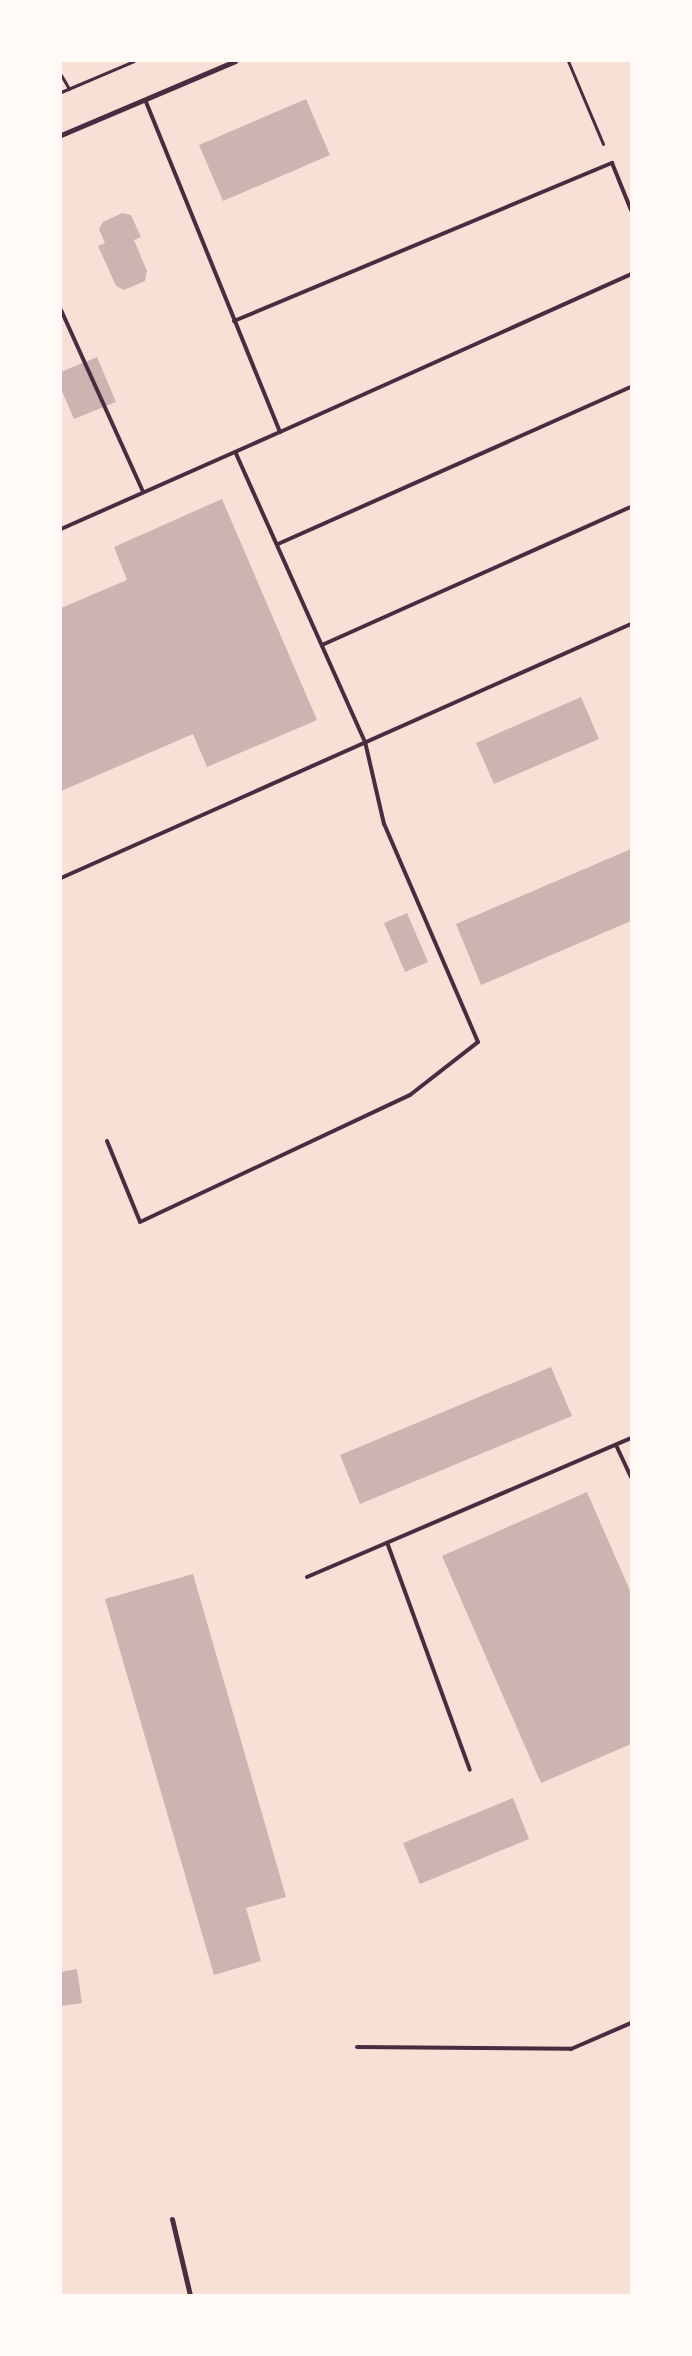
<!DOCTYPE html>
<html>
<head>
<meta charset="utf-8">
<style>
  body { margin:0 }
  #map { position:relative; width:692px; height:2356px; overflow:hidden; background:#f7e1d7; font-family:"Exo 2",sans-serif }
  div>[style] { position:absolute }
  .building>* { inset:0; background:#ccb4b1 }
  .path>* { height:3px; margin:-1.5px; padding:0 1.5px; transform-origin:1.5px; border-radius:1.5px; background:#4a2c40 }
  .service>* { height:4px; margin:-2px; padding:0 2px; transform-origin:2px; border-radius:2px; background:#4a2c40 }
  .minor>* { height:5px; margin:-2.5px; padding:0 2.5px; transform-origin:2.5px; border-radius:2.5px; background:#4a2c40 }
  span { translate:-50% -50%; white-space:nowrap; text-align:center; line-height:1.15; -webkit-text-stroke:5px #fffaf5; paint-order:stroke }
  .frame { position:absolute; inset:0; border:62px solid #fffaf5; pointer-events:none }
</style>
</head>
<body>
<div id="map">
  <div class="building">
    <div style="clip-path:polygon(306px 99px,330px 155px,223px 201px,199px 145px)"></div>
    <div style="clip-path:polygon(122px 213px,131px 215px,141px 237px,134px 240px,147px 271px,145px 281px,124px 290px,116px 286px,98px 246px,105px 243px,99px 229px,103px 222px)"></div>
    <div style="clip-path:polygon(97px 357px,116px 402px,74px 419px,61px 389px,61px 372px)"></div>
    <div style="clip-path:polygon(222px 499px,317px 720px,207px 767px,193px 734px,61px 791px,61px 608px,127px 580px,114px 547px)"></div>
    <div style="clip-path:polygon(581px 697px,599px 739px,494px 784px,476px 743px)"></div>
    <div style="clip-path:polygon(631px 849px,631px 921px,481px 985px,456px 924px)"></div>
    <div style="clip-path:polygon(407px 913px,428px 962px,405px 972px,384px 923px)"></div>
    <div style="clip-path:polygon(551px 1367px,572px 1416px,360px 1504px,340px 1455px)"></div>
    <div style="clip-path:polygon(587px 1492px,631px 1593px,631px 1744px,541px 1783px,442px 1556px)"></div>
    <div style="clip-path:polygon(193px 1574px,286px 1897px,246px 1908px,261px 1961px,214px 1975px,105px 1599px)"></div>
    <div style="clip-path:polygon(513px 1798px,529px 1839px,420px 1884px,403px 1843px)"></div>
    <div style="clip-path:polygon(77px 1969px,82px 2003px,61px 2006px,61px 1972px)"></div>
  </div>
  <div class="path">
    <div style="left:568px;top:61px;width:90px;rotate:67.1deg"></div>
    <div style="left:61px;top:75px;width:16px;rotate:60deg"></div>
    <div style="left:61px;top:92px;width:79px;rotate:-23deg"></div>
  </div>
  <div class="service">
    <div style="left:61px;top:310px;width:200px;rotate:65.7deg"></div>
    <div style="left:234px;top:321px;width:410px;rotate:-22.7deg"></div>
    <div style="left:612px;top:163px;width:51px;rotate:68deg"></div>
    <div style="left:280px;top:432px;width:385px;rotate:-24.2deg"></div>
    <div style="left:61px;top:529px;width:240px;rotate:-23.9deg"></div>
    <div style="left:280px;top:432px;width:358px;rotate:-112.1deg"></div>
    <div style="left:278px;top:544px;width:386px;rotate:-24deg"></div>
    <div style="left:322px;top:645px;width:338px;rotate:-24.1deg"></div>
    <div style="left:61px;top:878px;width:624px;rotate:-24.02deg"></div>
    <div style="left:107px;top:1141px;width:87px;rotate:67.8deg"></div>
    <div style="left:140px;top:1222px;width:298px;rotate:-25.2deg"></div>
    <div style="left:410px;top:1095px;width:86px;rotate:-37.9deg"></div>
    <div style="left:478px;top:1042px;width:237px;rotate:-113.3deg"></div>
    <div style="left:384px;top:824px;width:84px;rotate:-103deg"></div>
    <div style="left:365px;top:742px;width:316px;rotate:-114.1deg"></div>
    <div style="left:616px;top:1445px;width:35px;rotate:65deg"></div>
    <div style="left:388px;top:1545px;width:239px;rotate:70deg"></div>
    <div style="left:307px;top:1577px;width:353px;rotate:-23.2deg"></div>
    <div style="left:357px;top:2047px;width:214px;rotate:0.5deg"></div>
    <div style="left:571px;top:2049px;width:65px;rotate:-23.4deg"></div>
  </div>
  <div class="minor">
    <div style="left:61px;top:135px;width:189px;rotate:-23deg"></div>
    <div style="left:172px;top:2219px;width:78px;rotate:76.7deg"></div>
  </div>
  <div class="frame"></div>
</div>
</body>
</html>
